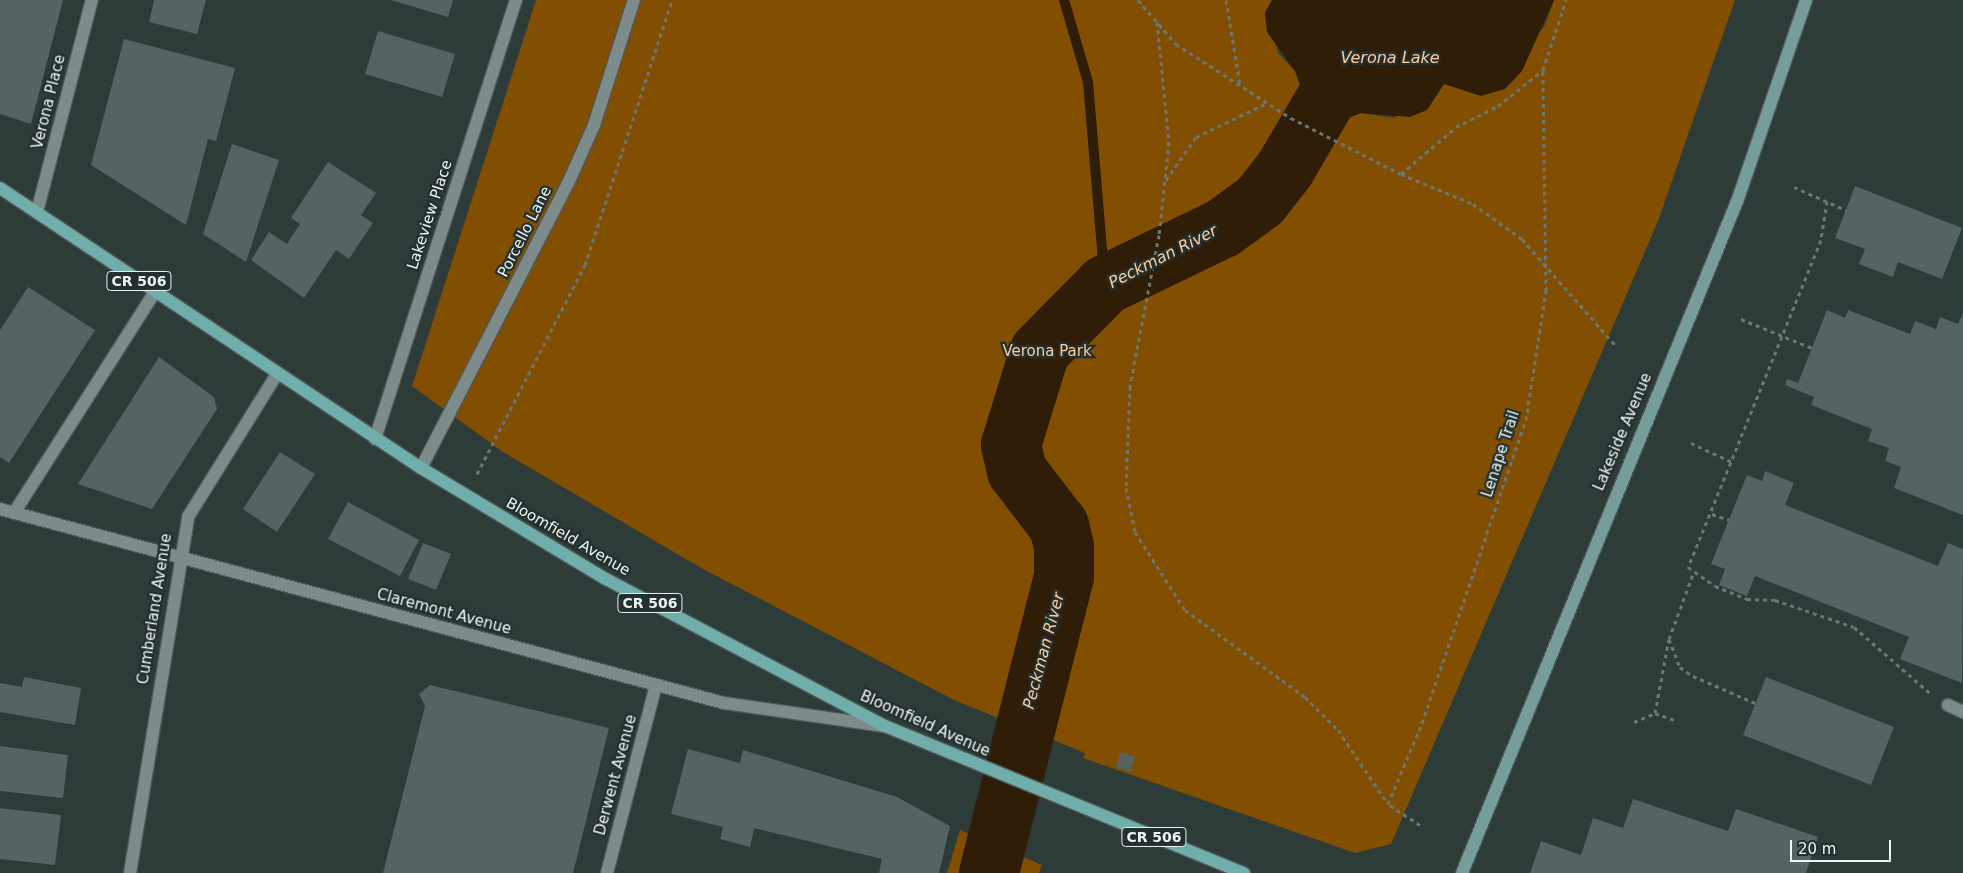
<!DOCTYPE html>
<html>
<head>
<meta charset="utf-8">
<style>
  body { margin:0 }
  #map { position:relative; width:1963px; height:873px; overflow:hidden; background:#2d3b39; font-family:"DejaVu Sans",sans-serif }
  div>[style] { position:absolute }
  .green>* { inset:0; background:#824e02 }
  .water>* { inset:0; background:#301d08 }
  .stream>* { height:10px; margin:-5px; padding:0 5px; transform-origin:5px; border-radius:5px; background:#301d08 }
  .river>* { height:60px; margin:-30px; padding:0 30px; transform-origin:30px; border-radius:30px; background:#301d08 }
  .building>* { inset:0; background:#556362 }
  .path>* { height:3px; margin-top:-1.5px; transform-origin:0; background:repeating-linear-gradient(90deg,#6b7775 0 4px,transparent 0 8px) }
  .roads { filter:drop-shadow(1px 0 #4d5958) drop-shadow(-1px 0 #4d5958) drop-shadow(0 1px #4d5958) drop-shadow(0 -1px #4d5958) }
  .lane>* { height:12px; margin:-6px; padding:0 6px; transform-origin:6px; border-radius:6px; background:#7d8c8b }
  .street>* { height:12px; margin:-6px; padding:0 6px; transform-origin:6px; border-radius:6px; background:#7d8c8b }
  .secondary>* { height:12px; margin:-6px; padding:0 6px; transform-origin:6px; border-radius:6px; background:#769d9a }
  .primary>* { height:12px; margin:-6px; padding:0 6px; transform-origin:6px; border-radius:6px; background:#6faeaa }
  span { translate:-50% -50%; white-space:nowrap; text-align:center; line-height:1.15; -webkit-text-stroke:4.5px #24302f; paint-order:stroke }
  .shield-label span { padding:1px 4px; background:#24302f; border:1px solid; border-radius:4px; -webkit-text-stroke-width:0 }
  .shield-label { font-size:14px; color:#edf5f4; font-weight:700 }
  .street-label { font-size:15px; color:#edf5f4 }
  .park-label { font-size:15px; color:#fccc9b }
  .water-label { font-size:16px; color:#fdcd9c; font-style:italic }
  .scale { position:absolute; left:1790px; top:840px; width:101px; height:22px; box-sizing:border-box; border:2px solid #edf5f4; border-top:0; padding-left:6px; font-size:15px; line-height:18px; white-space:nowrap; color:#edf5f4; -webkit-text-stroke:4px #24302f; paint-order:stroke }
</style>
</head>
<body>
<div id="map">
  <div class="green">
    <div style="clip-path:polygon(536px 0,1272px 0,1265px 13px,1279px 54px,1295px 71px,1302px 91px,1336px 123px,1361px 113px,1394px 118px,1444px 83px,1481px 96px,1544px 27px,1554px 0,1735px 0,1658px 221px,1391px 844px,1355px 853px,1083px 758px,1085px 753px,954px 700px,703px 569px,503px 452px,412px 386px)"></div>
    <div style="clip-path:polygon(960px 830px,1042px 865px,1039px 873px,947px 873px)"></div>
  </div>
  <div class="water">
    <div style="clip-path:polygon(1272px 0,1554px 0,1522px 71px,1505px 89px,1481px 96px,1444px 84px,1427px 110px,1410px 117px,1361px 113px,1336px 123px,1298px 104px,1302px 90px,1295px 71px,1267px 32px,1265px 13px)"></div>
  </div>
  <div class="stream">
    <div style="left:1064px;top:0;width:85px;rotate:73.7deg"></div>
    <div style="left:1088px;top:82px;width:204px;rotate:85.2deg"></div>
  </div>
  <div class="river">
    <div style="left:989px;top:873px;width:305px;rotate:-75.8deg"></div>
    <div style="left:1064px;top:577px;width:30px;rotate:-90deg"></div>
    <div style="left:1064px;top:547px;width:22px;rotate:-103deg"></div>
    <div style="left:1059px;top:526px;width:69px;rotate:-127.4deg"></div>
    <div style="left:1017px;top:471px;width:27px;rotate:-103deg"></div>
    <div style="left:1011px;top:445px;width:98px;rotate:-72.9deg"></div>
    <div style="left:1040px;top:351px;width:93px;rotate:-45.4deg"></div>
    <div style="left:1105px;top:285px;width:131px;rotate:-25.8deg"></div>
    <div style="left:1223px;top:228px;width:46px;rotate:-36.1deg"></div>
    <div style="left:1260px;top:201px;width:41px;rotate:-52deg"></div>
    <div style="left:1285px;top:169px;width:196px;rotate:-59.6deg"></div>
  </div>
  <div class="building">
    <div style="clip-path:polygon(0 0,63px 0,31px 124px,0 114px)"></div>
    <div style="clip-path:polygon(154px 0,206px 0,197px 34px,149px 22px)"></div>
    <div style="clip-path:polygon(391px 0,453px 0,448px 17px)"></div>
    <div style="clip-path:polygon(378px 31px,455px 54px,442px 97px,365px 74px)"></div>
    <div style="clip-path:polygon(124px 39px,235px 68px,216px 141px,208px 139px,186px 225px,91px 165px)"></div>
    <div style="clip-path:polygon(232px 144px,279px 160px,246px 262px,203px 234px)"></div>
    <div style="clip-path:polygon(328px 162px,376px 193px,361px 215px,373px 223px,349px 259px,336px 250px,304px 298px,251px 260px,269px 232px,287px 244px,300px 224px,291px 218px)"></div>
    <div style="clip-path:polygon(1855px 186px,1962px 228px,1942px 279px,1898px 262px,1893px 277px,1859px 264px,1865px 249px,1835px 238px)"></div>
    <div style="clip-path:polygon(28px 287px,95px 330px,9px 463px,0 457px,0 330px)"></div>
    <div style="clip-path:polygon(1827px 310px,1845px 318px,1848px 310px,1910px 334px,1915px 321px,1936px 329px,1940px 317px,1958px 324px,1963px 313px,1963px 515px,1894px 488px,1901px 467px,1885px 461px,1889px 448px,1868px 441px,1872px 429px,1811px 405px,1814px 397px,1785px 385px,1787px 379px,1798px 383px)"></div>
    <div style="clip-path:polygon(159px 357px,214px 397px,217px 409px,152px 509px,78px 484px)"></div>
    <div style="clip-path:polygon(280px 452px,315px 474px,277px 532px,243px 509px)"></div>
    <div style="clip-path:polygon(1765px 471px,1794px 483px,1785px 505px,1938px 566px,1948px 543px,1963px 549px,1962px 683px,1900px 659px,1909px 637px,1755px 576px,1747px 596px,1719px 585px,1725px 569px,1711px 564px,1747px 475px,1762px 481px)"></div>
    <div style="clip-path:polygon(348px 502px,419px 540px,400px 576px,328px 539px)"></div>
    <div style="clip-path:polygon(423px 543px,451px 554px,436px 590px,408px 579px)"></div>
    <div style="clip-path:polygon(24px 677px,81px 688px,75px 725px,0 712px,0 683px,22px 687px)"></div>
    <div style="clip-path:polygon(1766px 677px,1894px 727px,1871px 785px,1743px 735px)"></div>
    <div style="clip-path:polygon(430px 685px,609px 728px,573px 873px,383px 873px,425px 706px,419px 694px)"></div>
    <div style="clip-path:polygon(0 746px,68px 755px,63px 798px,0 791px)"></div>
    <div style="clip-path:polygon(688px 749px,740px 763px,743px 750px,897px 797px,950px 826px,939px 873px,879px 873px,882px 859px,754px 828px,750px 847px,720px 839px,723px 827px,671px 814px)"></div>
    <div style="clip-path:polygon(1121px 752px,1135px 757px,1130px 772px,1116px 767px)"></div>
    <div style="clip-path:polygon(1633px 799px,1728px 831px,1736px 809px,1818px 837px,1806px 873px,1530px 873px,1541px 841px,1581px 855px,1593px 818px,1623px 828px)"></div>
    <div style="clip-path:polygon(0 808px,61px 815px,55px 865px,0 859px)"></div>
  </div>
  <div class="path">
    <div style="left:1138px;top:0;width:58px;rotate:49.2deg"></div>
    <div style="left:1176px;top:44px;width:137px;rotate:32.8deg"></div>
    <div style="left:1291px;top:118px;width:123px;rotate:27deg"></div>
    <div style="left:1401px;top:174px;width:78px;rotate:22.6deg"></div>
    <div style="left:1473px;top:204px;width:60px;rotate:35.5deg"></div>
    <div style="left:1522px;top:239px;width:141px;rotate:48.7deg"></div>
    <div style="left:1226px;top:0;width:86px;rotate:80.6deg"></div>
    <div style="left:1157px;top:22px;width:121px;rotate:84.3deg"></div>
    <div style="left:1169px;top:142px;width:94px;rotate:96.1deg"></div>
    <div style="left:1159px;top:235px;width:154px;rotate:100.9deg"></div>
    <div style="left:1130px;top:386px;width:102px;rotate:92.2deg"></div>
    <div style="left:1126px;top:488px;width:45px;rotate:78.4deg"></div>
    <div style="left:1135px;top:532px;width:93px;rotate:57.3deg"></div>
    <div style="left:1185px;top:610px;width:148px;rotate:35.9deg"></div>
    <div style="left:1305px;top:697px;width:47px;rotate:45deg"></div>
    <div style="left:1338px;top:730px;width:89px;rotate:56deg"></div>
    <div style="left:1401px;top:174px;width:72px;rotate:-40.5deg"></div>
    <div style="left:1456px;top:127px;width:47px;rotate:-26.6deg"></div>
    <div style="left:1498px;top:106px;width:58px;rotate:-38.7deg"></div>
    <div style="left:1166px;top:180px;width:52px;rotate:-55.1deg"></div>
    <div style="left:1196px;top:137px;width:79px;rotate:-25.6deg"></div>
    <div style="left:1794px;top:187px;width:57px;rotate:23.9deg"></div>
    <div style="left:1827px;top:201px;width:39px;rotate:99deg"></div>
    <div style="left:1821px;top:240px;width:353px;rotate:112.1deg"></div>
    <div style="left:1688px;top:567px;width:33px;rotate:35deg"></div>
    <div style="left:1715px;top:586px;width:35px;rotate:22deg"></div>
    <div style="left:1747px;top:599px;width:28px;rotate:2deg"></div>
    <div style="left:1775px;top:600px;width:83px;rotate:18.9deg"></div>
    <div style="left:1854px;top:627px;width:101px;rotate:41deg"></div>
    <div style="left:1741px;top:319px;width:77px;rotate:22.2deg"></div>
    <div style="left:1691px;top:443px;width:45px;rotate:24.9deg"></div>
    <div style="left:477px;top:474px;width:235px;rotate:-62.7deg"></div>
    <div style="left:585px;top:265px;width:279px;rotate:-71.8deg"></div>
    <div style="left:1712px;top:514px;width:18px;rotate:19deg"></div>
    <div style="left:1669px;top:639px;width:30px;rotate:69deg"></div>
    <div style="left:1680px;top:667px;width:16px;rotate:35deg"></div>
    <div style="left:1693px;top:676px;width:68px;rotate:23.5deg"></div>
    <div style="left:1655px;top:713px;width:75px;rotate:-79.3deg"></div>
    <div style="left:1669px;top:639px;width:72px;rotate:-69.8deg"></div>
    <div style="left:1634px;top:722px;width:23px;rotate:-23deg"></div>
    <div style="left:1655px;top:713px;width:20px;rotate:20deg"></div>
    <div style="left:1420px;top:825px;width:38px;rotate:-147deg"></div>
    <div style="left:1388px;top:804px;width:88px;rotate:-67.2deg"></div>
    <div style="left:1422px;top:723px;width:320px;rotate:-71.1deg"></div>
    <div style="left:1526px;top:420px;width:131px;rotate:-81.2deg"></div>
    <div style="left:1546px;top:291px;width:221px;rotate:-90.8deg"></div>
    <div style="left:1543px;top:70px;width:74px;rotate:-71.8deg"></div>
  </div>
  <div class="roads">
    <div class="lane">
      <div style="left:14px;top:513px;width:262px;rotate:-57.5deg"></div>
      <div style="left:1948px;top:705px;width:17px;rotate:25deg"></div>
    </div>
    <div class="street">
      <div style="left:37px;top:212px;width:219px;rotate:-75.5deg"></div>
      <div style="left:375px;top:439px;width:461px;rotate:-72.2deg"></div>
      <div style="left:421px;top:468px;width:325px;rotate:-62.7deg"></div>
      <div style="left:570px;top:179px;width:59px;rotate:-66deg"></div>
      <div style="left:594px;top:125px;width:131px;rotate:-72.3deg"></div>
      <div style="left:0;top:509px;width:750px;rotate:15deg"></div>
      <div style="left:724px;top:703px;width:161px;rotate:8.2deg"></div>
      <div style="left:130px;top:873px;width:361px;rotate:-80.7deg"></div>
      <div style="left:188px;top:517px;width:168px;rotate:-58.1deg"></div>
      <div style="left:607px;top:873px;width:194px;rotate:-75.4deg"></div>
    </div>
    <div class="secondary">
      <div style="left:1462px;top:873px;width:728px;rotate:-67.73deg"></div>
      <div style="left:1738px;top:199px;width:210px;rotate:-71.1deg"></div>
    </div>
    <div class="primary">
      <div style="left:0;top:188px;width:506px;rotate:33.63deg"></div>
      <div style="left:421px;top:468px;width:216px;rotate:31deg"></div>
      <div style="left:606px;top:579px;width:315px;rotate:27.8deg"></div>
      <div style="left:885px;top:726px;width:388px;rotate:22.3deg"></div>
    </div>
  </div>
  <div class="shield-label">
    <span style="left:139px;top:281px">CR 506</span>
    <span style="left:650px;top:603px">CR 506</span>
    <span style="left:1154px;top:837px">CR 506</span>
  </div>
  <div class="street-label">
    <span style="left:49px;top:102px;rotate:-76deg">Verona Place</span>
    <span style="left:430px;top:215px;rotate:-72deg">Lakeview Place</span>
    <span style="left:525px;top:232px;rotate:-63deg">Porcello Lane</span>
    <span style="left:1623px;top:432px;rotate:-67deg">Lakeside Avenue</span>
    <span style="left:1501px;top:454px;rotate:-72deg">Lenape Trail</span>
    <span style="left:568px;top:537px;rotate:30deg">Bloomfield Avenue</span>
    <span style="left:155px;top:609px;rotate:-81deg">Cumberland Avenue</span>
    <span style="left:444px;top:612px;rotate:15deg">Claremont Avenue</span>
    <span style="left:925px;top:724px;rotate:24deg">Bloomfield Avenue</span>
    <span style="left:616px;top:775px;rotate:-75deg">Derwent Avenue</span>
  </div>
  <div class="park-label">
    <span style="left:1047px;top:352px">Verona Park</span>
  </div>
  <div class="water-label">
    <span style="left:1390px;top:58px">Verona Lake</span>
    <span style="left:1163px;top:257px;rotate:-27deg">Peckman River</span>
    <span style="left:1044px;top:651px;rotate:-75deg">Peckman River</span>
  </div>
  <div class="scale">20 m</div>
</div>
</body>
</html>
